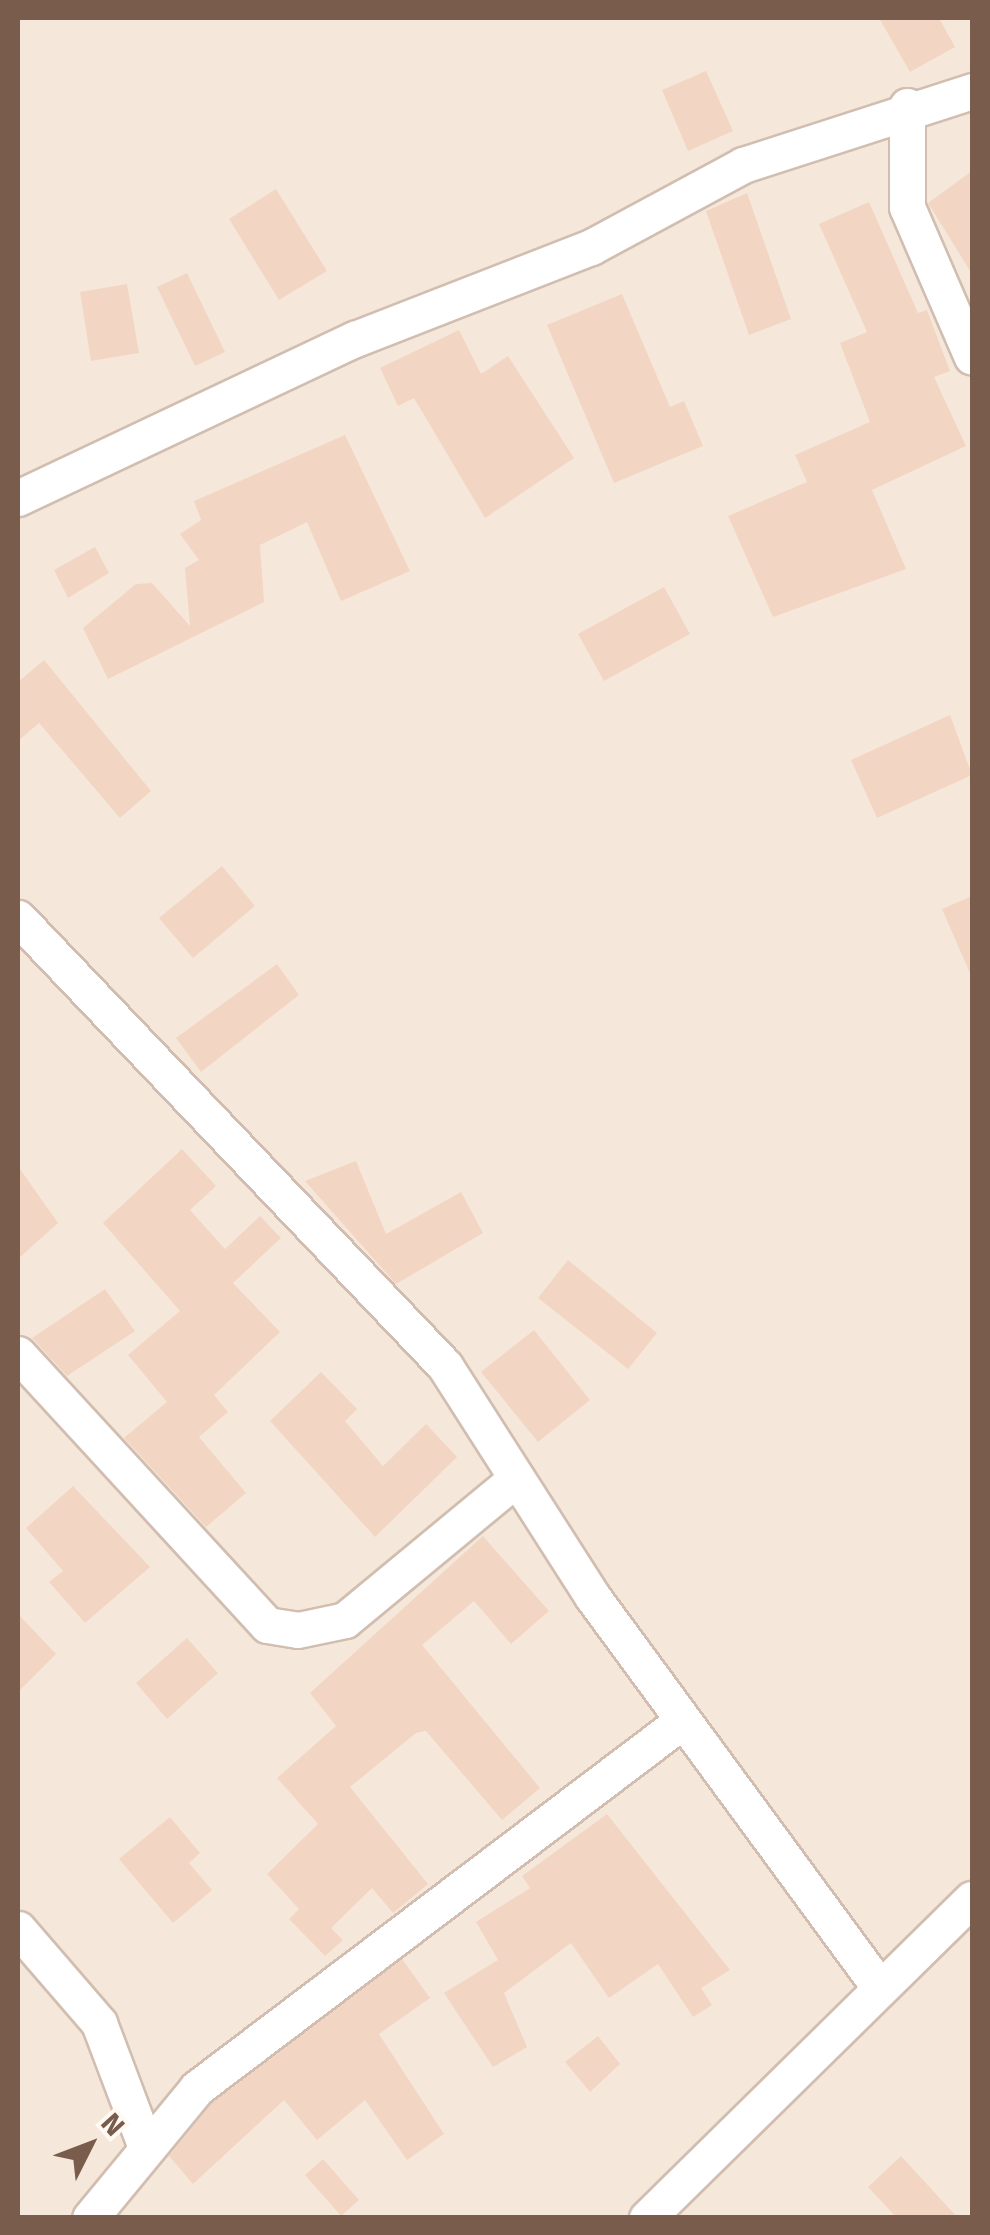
<!DOCTYPE html>
<html>
<head>
<meta charset="utf-8">
<style>
  body { margin:0 }
  #map { position:relative; width:990px; height:2235px; overflow:hidden; background:#fdf6ec; font-family:"Fira Sans",sans-serif }
  div>[style] { position:absolute }
  .residential>* { inset:0; background:#f5e8da }
  .building>* { inset:0; background:#f3d5c3 }
  .roads { filter:drop-shadow(2px 0 #d1beb0) drop-shadow(-2px 0 #d1beb0) drop-shadow(0 2px #d1beb0) drop-shadow(0 -2px #d1beb0) }
  .minor>* { height:35px; margin:-17.5px; padding:0 17.5px; transform-origin:17.5px; border-radius:17.5px; background:#fff }
  span { translate:-50% -50%; white-space:nowrap; text-align:center; line-height:1.15; -webkit-text-stroke:8px #fffaf3; paint-order:stroke }
  .frame { position:absolute; inset:0; border:20px solid #7a5c4d; pointer-events:none }
  .north { position:absolute; left:40px; top:2095px; width:100px; height:100px; -webkit-text-stroke:8px #fffaf3; paint-order:stroke; rotate:48deg; font-size:28px; font-weight:700; line-height:40px; text-align:center; color:#7a5c4d }
  .north::after { content:''; display:block; margin:auto; width:35px; height:45px; background:#7a5c4d; clip-path:polygon(50% 0,100% 100%,50% 72%,0 100%) }
</style>
</head>
<body>
<div id="map">
  <div class="residential">
    <div style="clip-path:polygon(18px 18px,972px 18px,972px 2217px,18px 2217px)"></div>
  </div>
  <div class="building">
    <div style="clip-path:polygon(879px 18px,939px 18px,955px 47px,910px 72px)"></div>
    <div style="clip-path:polygon(706px 71px,733px 131px,688px 151px,662px 90px)"></div>
    <div style="clip-path:polygon(972px 171px,972px 274px,928px 203px)"></div>
    <div style="clip-path:polygon(276px 189px,327px 271px,279px 300px,229px 219px)"></div>
    <div style="clip-path:polygon(747px 193px,791px 319px,749px 335px,706px 211px)"></div>
    <div style="clip-path:polygon(869px 202px,918px 313px,927px 310px,950px 371px,934px 377px,966px 446px,872px 490px,906px 569px,773px 617px,728px 516px,807px 482px,795px 455px,870px 422px,840px 343px,867px 332px,819px 224px)"></div>
    <div style="clip-path:polygon(187px 273px,225px 352px,195px 366px,157px 287px)"></div>
    <div style="clip-path:polygon(127px 284px,139px 353px,91px 361px,80px 292px)"></div>
    <div style="clip-path:polygon(622px 294px,670px 407px,684px 401px,703px 446px,614px 483px,547px 325px)"></div>
    <div style="clip-path:polygon(459px 330px,481px 374px,508px 356px,574px 458px,485px 518px,414px 398px,398px 406px,380px 368px)"></div>
    <div style="clip-path:polygon(345px 435px,410px 571px,341px 601px,307px 522px,260px 545px,264px 602px,108px 679px,83px 628px,136px 584px,152px 583px,190px 626px,185px 568px,199px 560px,180px 534px,201px 520px,194px 501px)"></div>
    <div style="clip-path:polygon(95px 547px,109px 573px,68px 598px,54px 570px)"></div>
    <div style="clip-path:polygon(664px 587px,690px 634px,604px 681px,578px 634px)"></div>
    <div style="clip-path:polygon(44px 660px,151px 791px,120px 818px,39px 723px,18px 741px,18px 682px)"></div>
    <div style="clip-path:polygon(950px 715px,972px 775px,877px 818px,851px 760px)"></div>
    <div style="clip-path:polygon(222px 866px,255px 906px,193px 958px,159px 918px)"></div>
    <div style="clip-path:polygon(972px 896px,972px 978px,942px 909px)"></div>
    <div style="clip-path:polygon(277px 964px,299px 995px,201px 1072px,176px 1038px)"></div>
    <div style="clip-path:polygon(182px 1149px,216px 1186px,190px 1210px,225px 1249px,260px 1216px,281px 1238px,233px 1283px,280px 1332px,214px 1395px,228px 1412px,199px 1437px,246px 1493px,206px 1527px,124px 1438px,167px 1402px,128px 1355px,180px 1311px,103px 1223px)"></div>
    <div style="clip-path:polygon(356px 1161px,386px 1234px,461px 1192px,483px 1233px,396px 1284px,305px 1181px)"></div>
    <div style="clip-path:polygon(18px 1166px,58px 1223px,18px 1259px)"></div>
    <div style="clip-path:polygon(568px 1260px,657px 1333px,628px 1369px,538px 1298px)"></div>
    <div style="clip-path:polygon(105px 1289px,135px 1331px,67px 1376px,32px 1338px)"></div>
    <div style="clip-path:polygon(534px 1330px,590px 1400px,538px 1442px,481px 1372px)"></div>
    <div style="clip-path:polygon(321px 1372px,357px 1409px,345px 1421px,383px 1466px,426px 1424px,457px 1457px,375px 1537px,270px 1421px)"></div>
    <div style="clip-path:polygon(73px 1486px,150px 1567px,85px 1623px,49px 1582px,63px 1571px,26px 1528px)"></div>
    <div style="clip-path:polygon(483px 1536px,549px 1611px,511px 1644px,474px 1601px,422px 1645px,540px 1788px,502px 1820px,426px 1731px,416px 1733px,350px 1787px,428px 1884px,393px 1913px,372px 1888px,331px 1928px,343px 1940px,325px 1956px,289px 1919px,299px 1909px,267px 1874px,318px 1824px,277px 1778px,336px 1726px,310px 1693px)"></div>
    <div style="clip-path:polygon(18px 1614px,56px 1654px,18px 1692px)"></div>
    <div style="clip-path:polygon(187px 1638px,218px 1673px,167px 1719px,136px 1683px)"></div>
    <div style="clip-path:polygon(607px 1814px,730px 1970px,701px 1988px,712px 2005px,693px 2017px,658px 1964px,609px 1998px,571px 1943px,504px 1993px,527px 2047px,493px 2067px,444px 1993px,498px 1960px,476px 1922px,530px 1888px,522px 1876px)"></div>
    <div style="clip-path:polygon(170px 1817px,200px 1853px,189px 1863px,212px 1890px,173px 1923px,119px 1859px)"></div>
    <div style="clip-path:polygon(402px 1959px,430px 1998px,379px 2034px,444px 2134px,407px 2160px,365px 2100px,317px 2140px,284px 2100px,193px 2184px,169px 2156px,212px 2103px)"></div>
    <div style="clip-path:polygon(598px 2036px,620px 2064px,590px 2092px,565px 2062px)"></div>
    <div style="clip-path:polygon(901px 2156px,958px 2218px,897px 2218px,868px 2187px)"></div>
    <div style="clip-path:polygon(323px 2159px,359px 2200px,341px 2216px,305px 2175px)"></div>
  </div>
  <div class="roads">
    <div class="minor">
      <div style="left:907px;top:106px;width:101px;rotate:90deg"></div>
      <div style="left:907px;top:207px;width:163px;rotate:66.6deg"></div>
      <div style="left:18px;top:498px;width:373px;rotate:-25.3deg"></div>
      <div style="left:355px;top:339px;width:253px;rotate:-21.3deg"></div>
      <div style="left:591px;top:247px;width:173px;rotate:-28.3deg"></div>
      <div style="left:743px;top:165px;width:241px;rotate:-17.9deg"></div>
      <div style="left:18px;top:918px;width:619px;rotate:46.37deg"></div>
      <div style="left:445px;top:1366px;width:273px;rotate:57.4deg"></div>
      <div style="left:592px;top:1596px;width:483px;rotate:53.7deg"></div>
      <div style="left:18px;top:1354px;width:368px;rotate:47.4deg"></div>
      <div style="left:267px;top:1625px;width:31px;rotate:9deg"></div>
      <div style="left:298px;top:1630px;width:48px;rotate:-12deg"></div>
      <div style="left:345px;top:1620px;width:219px;rotate:-39.6deg"></div>
      <div style="left:18px;top:1929px;width:124px;rotate:49.2deg"></div>
      <div style="left:99px;top:2023px;width:130px;rotate:69.3deg"></div>
      <div style="left:90px;top:2218px;width:168px;rotate:-50.5deg"></div>
      <div style="left:197px;top:2088px;width:607px;rotate:-37.1deg"></div>
      <div style="left:647px;top:2218px;width:455px;rotate:-44.5deg"></div>
    </div>
  </div>
  <div class="frame"></div>
  <div class="north">N</div>
</div>
</body>
</html>
